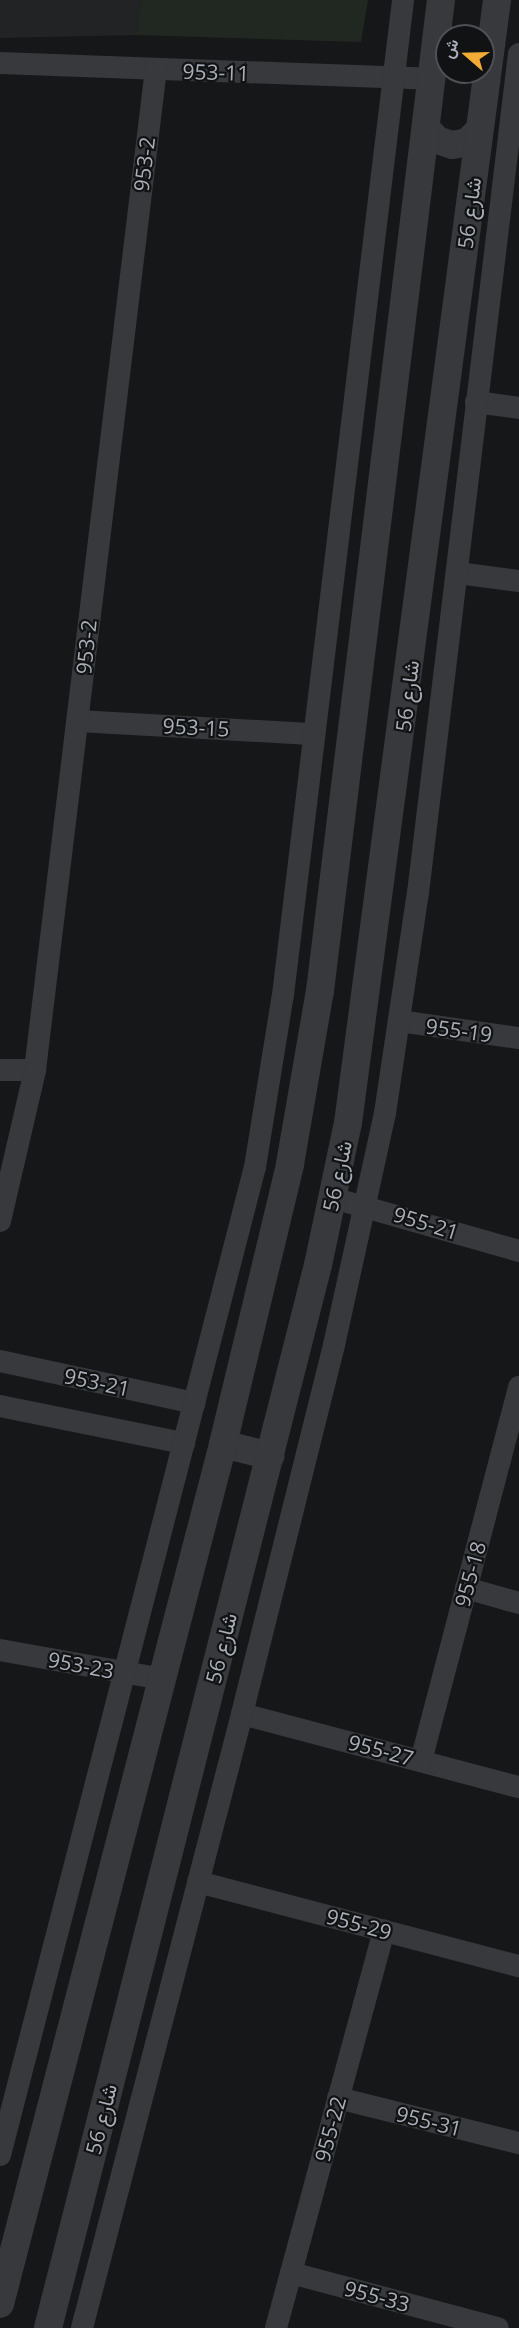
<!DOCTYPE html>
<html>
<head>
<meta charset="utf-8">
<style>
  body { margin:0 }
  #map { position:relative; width:519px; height:2328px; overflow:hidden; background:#161718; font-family:"Open Sans",Vazirmatn,sans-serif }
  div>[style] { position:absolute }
  .built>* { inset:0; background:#222325 }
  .green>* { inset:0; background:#202821 }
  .minor>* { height:22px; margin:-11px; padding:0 11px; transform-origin:11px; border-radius:11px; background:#37393d }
  .tertiary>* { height:28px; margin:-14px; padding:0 14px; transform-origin:14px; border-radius:14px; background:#37393d }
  span { translate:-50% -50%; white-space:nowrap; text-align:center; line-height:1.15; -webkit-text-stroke:4.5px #111213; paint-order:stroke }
  .street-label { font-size:21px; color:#a9aeb8 }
  .north { position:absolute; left:435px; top:24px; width:60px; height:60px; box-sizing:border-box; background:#111213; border:2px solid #4e5055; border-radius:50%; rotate:290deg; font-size:16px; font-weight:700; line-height:24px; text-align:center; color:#a9aeb8 }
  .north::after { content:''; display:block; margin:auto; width:21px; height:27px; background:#f2ac35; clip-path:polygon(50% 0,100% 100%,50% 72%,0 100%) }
</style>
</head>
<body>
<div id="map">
  <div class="built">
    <div style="clip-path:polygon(0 0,141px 0,136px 35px,0 38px)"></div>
  </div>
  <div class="green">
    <div style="clip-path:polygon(141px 0,368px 0,361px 42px,136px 35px)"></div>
  </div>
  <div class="minor">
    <div style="left:0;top:63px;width:431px;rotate:2.1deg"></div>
    <div style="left:476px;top:402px;width:43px;rotate:7.9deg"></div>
    <div style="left:458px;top:573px;width:62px;rotate:7.5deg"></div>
    <div style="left:78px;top:721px;width:236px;rotate:3.2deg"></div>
    <div style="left:399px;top:1021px;width:121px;rotate:8.1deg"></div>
    <div style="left:0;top:1070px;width:35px"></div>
    <div style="left:333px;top:1198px;width:193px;rotate:15.9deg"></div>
    <div style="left:0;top:1221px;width:155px;rotate:-76.9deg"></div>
    <div style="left:35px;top:1070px;width:1008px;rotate:-83.11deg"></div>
    <div style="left:0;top:1361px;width:199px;rotate:12.2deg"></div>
    <div style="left:0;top:1406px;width:188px;rotate:11.4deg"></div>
    <div style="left:466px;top:1588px;width:55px;rotate:15.8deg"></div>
    <div style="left:0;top:1650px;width:166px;rotate:10.1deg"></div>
    <div style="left:242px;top:1714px;width:286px;rotate:14.8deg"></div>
    <div style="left:421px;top:1761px;width:387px;rotate:-75.3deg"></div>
    <div style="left:198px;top:1882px;width:332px;rotate:14.7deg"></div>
    <div style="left:338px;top:2098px;width:187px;rotate:14deg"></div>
    <div style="left:0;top:2155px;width:1020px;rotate:-75.53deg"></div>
    <div style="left:255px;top:1167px;width:174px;rotate:-80.8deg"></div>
    <div style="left:283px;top:995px;width:1002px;rotate:-83.12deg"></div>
    <div style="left:291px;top:2273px;width:214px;rotate:14.9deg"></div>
    <div style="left:82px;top:2328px;width:635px;rotate:-75.39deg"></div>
    <div style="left:242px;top:1714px;width:380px;rotate:-76deg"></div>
    <div style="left:334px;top:1345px;width:238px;rotate:-77.6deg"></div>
    <div style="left:385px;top:1113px;width:222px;rotate:-81.5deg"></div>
    <div style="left:418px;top:893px;width:845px;rotate:-83.14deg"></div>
    <div style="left:276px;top:2328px;width:412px;rotate:-74.8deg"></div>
  </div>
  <div class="tertiary">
    <div style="left:426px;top:128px;width:16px;rotate:47deg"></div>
    <div style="left:437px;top:140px;width:16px;rotate:18deg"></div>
    <div style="left:452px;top:145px;width:15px;rotate:-11deg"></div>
    <div style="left:467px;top:142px;width:16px;rotate:-43deg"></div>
    <div style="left:223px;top:1444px;width:49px;rotate:14.3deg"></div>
    <div style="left:0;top:2304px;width:888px;rotate:-75.46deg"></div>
    <div style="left:223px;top:1444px;width:288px;rotate:-76.5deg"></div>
    <div style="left:290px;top:1164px;width:176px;rotate:-80.2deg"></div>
    <div style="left:320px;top:991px;width:998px;rotate:-83.04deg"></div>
    <div style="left:48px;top:2328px;width:1097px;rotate:-75.75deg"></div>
    <div style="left:318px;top:1265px;width:145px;rotate:-78.1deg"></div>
    <div style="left:348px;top:1123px;width:1133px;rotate:-82.44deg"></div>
  </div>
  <div class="street-label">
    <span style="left:216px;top:72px;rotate:2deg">953-11</span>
    <span style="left:144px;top:164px;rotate:-83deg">953-2</span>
    <span style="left:469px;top:213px;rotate:-83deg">شارع 56</span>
    <span style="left:86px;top:647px;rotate:-84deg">953-2</span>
    <span style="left:407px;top:696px;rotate:-83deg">شارع 56</span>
    <span style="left:196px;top:727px;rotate:3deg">953-15</span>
    <span style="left:459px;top:1030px;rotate:8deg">955-19</span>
    <span style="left:337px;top:1176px;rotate:-78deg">شارع 56</span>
    <span style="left:426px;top:1223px;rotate:17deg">955-21</span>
    <span style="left:97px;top:1382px;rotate:12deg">953-21</span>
    <span style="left:470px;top:1574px;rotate:-75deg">955-18</span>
    <span style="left:221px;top:1648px;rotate:-76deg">شارع 56</span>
    <span style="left:81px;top:1665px;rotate:11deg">953-23</span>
    <span style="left:381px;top:1750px;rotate:15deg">955-27</span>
    <span style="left:359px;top:1924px;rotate:15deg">955-29</span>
    <span style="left:101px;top:2119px;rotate:-76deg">شارع 56</span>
    <span style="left:429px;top:2121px;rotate:14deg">955-31</span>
    <span style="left:330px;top:2129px;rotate:-75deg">955-22</span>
    <span style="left:377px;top:2296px;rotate:15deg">955-33</span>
  </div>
  <div class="north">ش</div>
</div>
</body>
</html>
